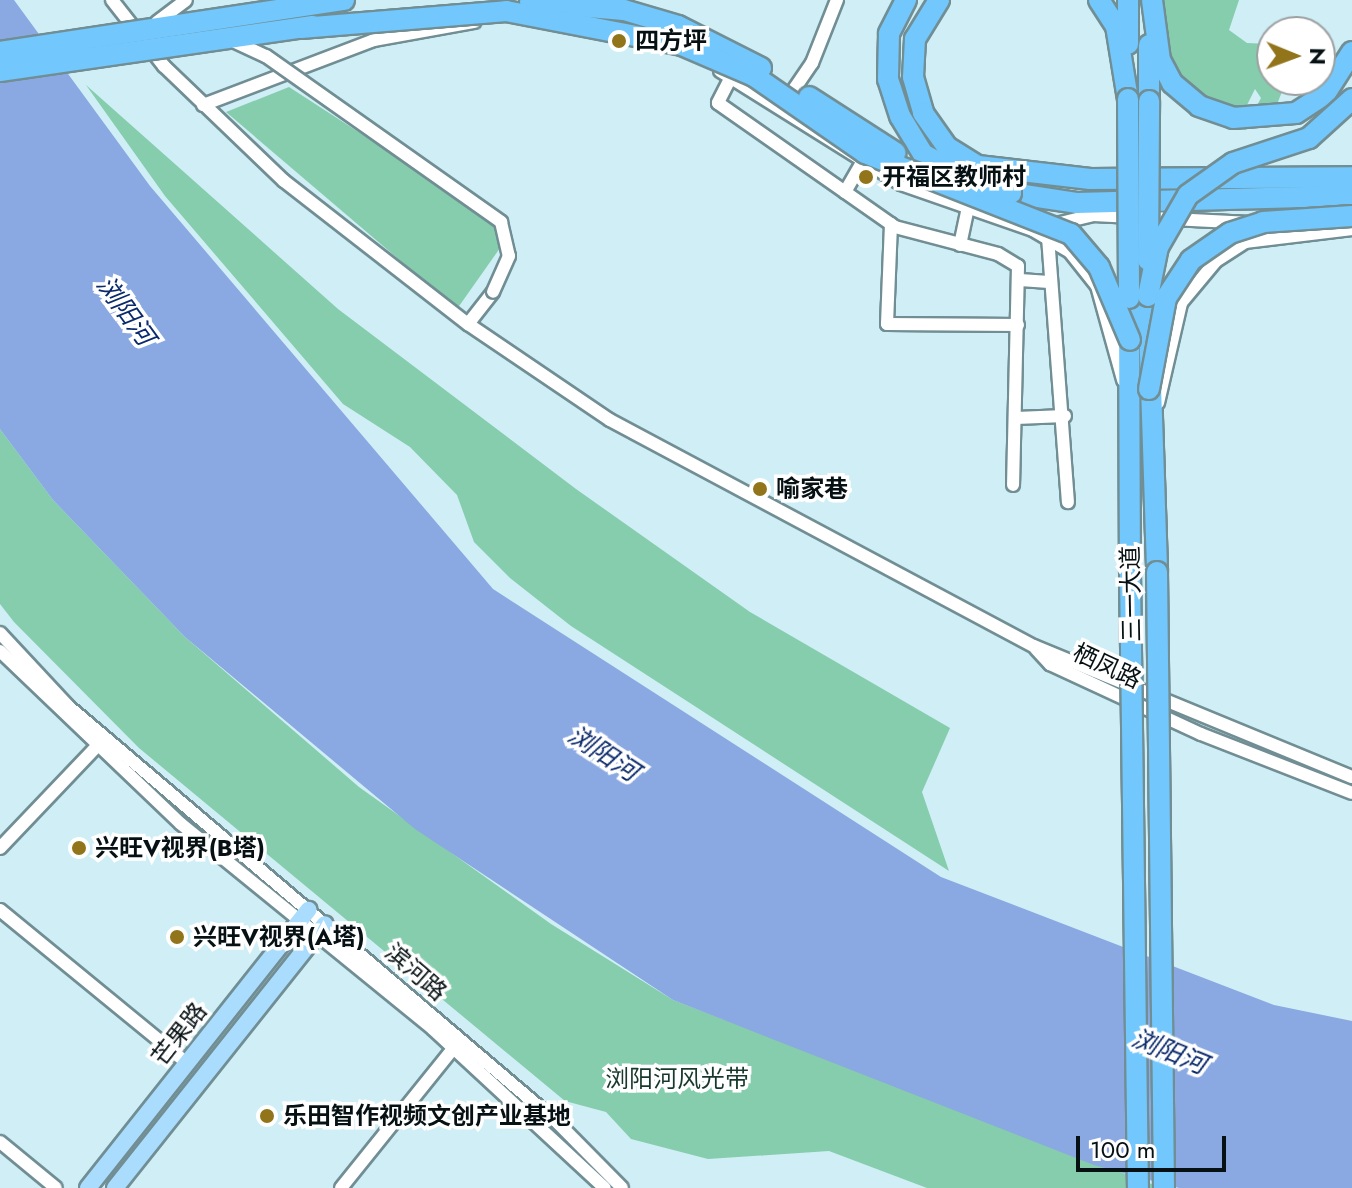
<!DOCTYPE html>
<html>
<head>
<meta charset="utf-8">
<style>
  body { margin:0 }
  #map { position:relative; width:1352px; height:1188px; overflow:hidden; background:#cfeef6; font-family:Jost,"Noto Sans SC",sans-serif }
  div>[style] { position:absolute }
  .green>* { inset:0; background:#85cdac }
  .water>* { inset:0; background:#8aa8e1 }
  .roads { filter:drop-shadow(2px 0 #718e94) drop-shadow(-2px 0 #718e94) drop-shadow(0 2px #718e94) drop-shadow(0 -2px #718e94) }
  .minor>* { height:12px; margin:-6px; padding:0 6px; transform-origin:6px; border-radius:6px; background:#fff }
  .major>* { height:16px; margin:-8px; padding:0 8px; transform-origin:8px; border-radius:8px; background:#aaddfd }
  .highway>* { height:20px; margin:-10px; padding:0 10px; transform-origin:10px; border-radius:10px; background:#72c7fc }
  .bridges { filter:drop-shadow(2px 0 #718e94) drop-shadow(-2px 0 #718e94) drop-shadow(0 2px #718e94) drop-shadow(0 -2px #718e94) }
  .minor-bridge>* { height:12px; margin:-6px; padding:0 6px; transform-origin:6px; border-radius:6px; background:#fff }
  .highway-bridge>* { height:20px; margin:-10px; padding:0 10px; transform-origin:10px; border-radius:10px; background:#72c7fc }
  .dots>* { width:22px; height:22px; translate:-50% -50%; box-sizing:border-box; border:4px solid #fff; border-radius:50% }
  span { translate:-50% -50%; white-space:nowrap; text-align:center; line-height:1.15; -webkit-text-stroke:7px #fff; paint-order:stroke }
  .poi-label { font-size:24px; color:#071114; font-weight:700 }
  .left { translate:0 -50%; text-align:left }
  .street-label { font-size:24px; color:#071114 }
  .park-label { font-size:24px; color:#17392b }
  .water-label { font-size:26px; color:#0b2a6c; font-style:italic }
  .north { position:absolute; left:1256px; top:16px; width:80px; height:80px; box-sizing:border-box; background:#fff; border:2px solid #9ca0a1; border-radius:50%; rotate:91deg; font-size:22px; font-weight:700; line-height:32px; text-align:center; color:#071114 }
  .north::after { content:''; display:block; margin:auto; width:28px; height:36px; background:#92751b; clip-path:polygon(50% 0,100% 100%,50% 72%,0 100%) }
  .scale { position:absolute; left:1076px; top:1136px; width:150px; height:36px; box-sizing:border-box; border:4px solid #071114; border-top:0; padding-left:10px; font-size:24px; line-height:28px; white-space:nowrap; color:#071114; -webkit-text-stroke:6px #fff; paint-order:stroke }
</style>
</head>
<body>
<div id="map">
  <div class="green">
    <div style="clip-path:polygon(1160px 0,1239px 0,1229px 30px,1247px 43px,1269px 44px,1261px 67px,1283px 89px,1276px 107px,1254px 111px,1261px 98px,1255px 89px,1245px 109px,1255px 126px,1245px 130px,1181px 103px,1162px 79px)"></div>
    <div style="clip-path:polygon(86px 85px,338px 309px,576px 489px,750px 612px,950px 728px,922px 792px,949px 871px,571px 626px,510px 578px,474px 542px,457px 495px,410px 447px,343px 404px,165px 196px)"></div>
    <div style="clip-path:polygon(289px 87px,496px 221px,500px 248px,457px 309px,226px 112px)"></div>
    <div style="clip-path:polygon(0 429px,53px 500px,185px 637px,359px 787px,551px 924px,673px 1000px,1162px 1188px,927px 1188px,829px 1151px,708px 1159px,631px 1139px,606px 1112px,565px 1101px,139px 748px,14px 622px,0 604px)"></div>
  </div>
  <div class="water">
    <div style="clip-path:polygon(0 0,14px 0,150px 186px,493px 589px,941px 877px,1274px 1005px,1352px 1021px,1352px 1188px,1179px 1188px,1094px 1165px,673px 1000px,415px 829px,185px 637px,53px 500px,0 429px)"></div>
  </div>
  <div class="roads">
    <div class="minor">
      <div style="left:112px;top:0;width:84px;rotate:51.8deg"></div>
      <div style="left:164px;top:66px;width:166px;rotate:43.8deg"></div>
      <div style="left:284px;top:181px;width:233px;rotate:37.9deg"></div>
      <div style="left:468px;top:324px;width:171px;rotate:34.1deg"></div>
      <div style="left:610px;top:420px;width:480px;rotate:28.1deg"></div>
      <div style="left:1034px;top:646px;width:344px;rotate:22.4deg"></div>
      <div style="left:720px;top:71px;width:213px;rotate:32deg"></div>
      <div style="left:901px;top:184px;width:140px;rotate:19.2deg"></div>
      <div style="left:1033px;top:230px;width:43px;rotate:30.7deg"></div>
      <div style="left:1070px;top:252px;width:43px;rotate:51.5deg"></div>
      <div style="left:1097px;top:286px;width:98px;rotate:74.5deg"></div>
      <div style="left:731px;top:77px;width:29px;rotate:117deg"></div>
      <div style="left:718px;top:103px;width:216px;rotate:35deg"></div>
      <div style="left:895px;top:227px;width:106px;rotate:14.7deg"></div>
      <div style="left:998px;top:254px;width:23px;rotate:31deg"></div>
      <div style="left:1018px;top:266px;width:219px;rotate:91.3deg"></div>
      <div style="left:784px;top:104px;width:50px;rotate:-55.7deg"></div>
      <div style="left:812px;top:63px;width:68px;rotate:-68.4deg"></div>
      <div style="left:203px;top:105px;width:183px;rotate:-20.8deg"></div>
      <div style="left:374px;top:40px;width:102px;rotate:-10.2deg"></div>
      <div style="left:845px;top:192px;width:32px;rotate:-60deg"></div>
      <div style="left:891px;top:224px;width:100px;rotate:92.3deg"></div>
      <div style="left:887px;top:324px;width:131px;rotate:0.4deg"></div>
      <div style="left:1052px;top:225px;width:42px;rotate:-13.7deg"></div>
      <div style="left:1093px;top:215px;width:158px;rotate:2.9deg"></div>
      <div style="left:1048px;top:237px;width:266px;rotate:85.7deg"></div>
      <div style="left:960px;top:245px;width:38px;rotate:-78deg"></div>
      <div style="left:1020px;top:280px;width:29px;rotate:4deg"></div>
      <div style="left:468px;top:324px;width:41px;rotate:-52deg"></div>
      <div style="left:1158px;top:403px;width:103px;rotate:-77deg"></div>
      <div style="left:1181px;top:303px;width:55px;rotate:-50.2deg"></div>
      <div style="left:1216px;top:261px;width:35px;rotate:-33deg"></div>
      <div style="left:1245px;top:242px;width:108px;rotate:-6.9deg"></div>
      <div style="left:1016px;top:418px;width:49px;rotate:-2.3deg"></div>
      <div style="left:0;top:633px;width:101px;rotate:47deg"></div>
      <div style="left:69px;top:707px;width:642px;rotate:40.39deg"></div>
      <div style="left:558px;top:1123px;width:91px;rotate:45.4deg"></div>
      <div style="left:1036px;top:649px;width:21px;rotate:47deg"></div>
      <div style="left:1050px;top:664px;width:166px;rotate:24.9deg"></div>
      <div style="left:1201px;top:734px;width:162px;rotate:21.3deg"></div>
      <div style="left:0;top:651px;width:250px;rotate:43.7deg"></div>
      <div style="left:181px;top:824px;width:325px;rotate:39.1deg"></div>
      <div style="left:433px;top:1029px;width:234px;rotate:42.8deg"></div>
      <div style="left:0;top:848px;width:149px;rotate:-46.4deg"></div>
      <div style="left:0;top:910px;width:242px;rotate:39.3deg"></div>
      <div style="left:0;top:1142px;width:72px;rotate:39.4deg"></div>
      <div style="left:341px;top:1188px;width:189px;rotate:-51.2deg"></div>
    </div>
    <div class="major">
      <div style="left:88px;top:1188px;width:355px;rotate:-51.6deg"></div>
      <div style="left:115px;top:1188px;width:337px;rotate:-51.5deg"></div>
    </div>
    <div class="highway">
      <div style="left:906px;top:0;width:38px;rotate:117deg"></div>
      <div style="left:889px;top:34px;width:45px;rotate:91.3deg"></div>
      <div style="left:888px;top:79px;width:39px;rotate:72deg"></div>
      <div style="left:900px;top:116px;width:44px;rotate:58.8deg"></div>
      <div style="left:923px;top:154px;width:70px;rotate:29.1deg"></div>
      <div style="left:939px;top:0;width:46px;rotate:121.6deg"></div>
      <div style="left:915px;top:39px;width:38px;rotate:93deg"></div>
      <div style="left:913px;top:77px;width:37px;rotate:74deg"></div>
      <div style="left:923px;top:113px;width:42px;rotate:54.8deg"></div>
      <div style="left:947px;top:147px;width:36px;rotate:32deg"></div>
      <div style="left:978px;top:166px;width:113px;rotate:6.6deg"></div>
      <div style="left:1090px;top:179px;width:262px;rotate:-0.4deg"></div>
      <div style="left:1099px;top:0;width:31px;rotate:57deg"></div>
      <div style="left:1116px;top:26px;width:74px;rotate:80.7deg"></div>
      <div style="left:1128px;top:0;width:44px;rotate:90deg"></div>
      <div style="left:1152px;top:0;width:61px;rotate:82.4deg"></div>
      <div style="left:1160px;top:60px;width:26px;rotate:62deg"></div>
      <div style="left:1172px;top:83px;width:35px;rotate:40deg"></div>
      <div style="left:1199px;top:106px;width:36px;rotate:19deg"></div>
      <div style="left:1233px;top:118px;width:63px;rotate:-4.5deg"></div>
      <div style="left:1296px;top:113px;width:35px;rotate:-33deg"></div>
      <div style="left:1325px;top:94px;width:50px;rotate:-57.3deg"></div>
      <div style="left:1149px;top:101px;width:56px;rotate:-90deg"></div>
      <div style="left:1011px;top:193px;width:66px;rotate:8.7deg"></div>
      <div style="left:1076px;top:203px;width:276px;rotate:-1.5deg"></div>
      <div style="left:1148px;top:296px;width:276px;rotate:88.1deg"></div>
      <div style="left:1129px;top:298px;width:274px;rotate:89.8deg"></div>
    </div>
  </div>
  <div class="bridges">
    <div class="minor-bridge">
      <div style="left:157px;top:22px;width:36px;rotate:-37deg"></div>
      <div style="left:231px;top:40px;width:38px;rotate:25deg"></div>
      <div style="left:266px;top:56px;width:288px;rotate:35.2deg"></div>
      <div style="left:501px;top:222px;width:35px;rotate:77deg"></div>
      <div style="left:509px;top:256px;width:39px;rotate:114deg"></div>
    </div>
    <div class="highway-bridge">
      <div style="left:530px;top:2px;width:94px;rotate:4.9deg"></div>
      <div style="left:624px;top:10px;width:56px;rotate:16.5deg"></div>
      <div style="left:678px;top:26px;width:93px;rotate:26.8deg"></div>
      <div style="left:301px;top:28px;width:206px;rotate:-4.7deg"></div>
      <div style="left:506px;top:11px;width:179px;rotate:10.9deg"></div>
      <div style="left:682px;top:45px;width:78px;rotate:23.3deg"></div>
      <div style="left:754px;top:76px;width:135px;rotate:34.7deg"></div>
      <div style="left:865px;top:153px;width:221px;rotate:21.5deg"></div>
      <div style="left:1071px;top:234px;width:43px;rotate:49.7deg"></div>
      <div style="left:1099px;top:267px;width:79px;rotate:67deg"></div>
      <div style="left:0;top:52px;width:348px;rotate:-8.6deg"></div>
      <div style="left:0;top:71px;width:316px;rotate:-8.2deg"></div>
      <div style="left:809px;top:97px;width:103px;rotate:32.8deg"></div>
      <div style="left:1128px;top:99px;width:199px;rotate:89.7deg"></div>
      <div style="left:974px;top:185px;width:38px;rotate:12deg"></div>
      <div style="left:1148px;top:260px;width:159px;rotate:-89.6deg"></div>
      <div style="left:1148px;top:296px;width:50px;rotate:-78.5deg"></div>
      <div style="left:1158px;top:247px;width:60px;rotate:-60deg"></div>
      <div style="left:1188px;top:195px;width:55px;rotate:-35.4deg"></div>
      <div style="left:1233px;top:163px;width:80px;rotate:-18.2deg"></div>
      <div style="left:1309px;top:138px;width:58px;rotate:-42.2deg"></div>
      <div style="left:1149px;top:389px;width:93px;rotate:-79.4deg"></div>
      <div style="left:1166px;top:298px;width:45px;rotate:-56.7deg"></div>
      <div style="left:1191px;top:260px;width:47px;rotate:-34.7deg"></div>
      <div style="left:1230px;top:233px;width:35px;rotate:-18deg"></div>
      <div style="left:1263px;top:222px;width:89px;rotate:-3.9deg"></div>
      <div style="left:1130px;top:572px;width:616px;rotate:89.26deg"></div>
      <div style="left:1157px;top:572px;width:616px;rotate:89.35deg"></div>
    </div>
  </div>
  <div class="dots">
    <div style="left:619px;top:41px;background:#92751b"></div>
    <div style="left:866px;top:177px;background:#92751b"></div>
    <div style="left:760px;top:489px;background:#92751b"></div>
    <div style="left:79px;top:848px;background:#92751b"></div>
    <div style="left:177px;top:937px;background:#92751b"></div>
    <div style="left:267px;top:1116px;background:#92751b"></div>
  </div>
  <div class="poi-label">
    <span class="left" style="left:635px;top:41px">四方坪</span>
    <span class="left" style="left:882px;top:177px">开福区教师村</span>
    <span class="left" style="left:776px;top:489px">喻家巷</span>
    <span class="left" style="left:95px;top:848px">兴旺V视界(B塔)</span>
    <span class="left" style="left:193px;top:937px">兴旺V视界(A塔)</span>
    <span class="left" style="left:283px;top:1116px">乐田智作视频文创产业基地</span>
  </div>
  <div class="street-label">
    <span style="left:1131px;top:594px;rotate:-91deg">三一大道</span>
    <span style="left:1107px;top:666px;rotate:25deg">栖凤路</span>
    <span style="left:416px;top:972px;rotate:41deg">滨河路</span>
    <span style="left:179px;top:1034px;rotate:-52deg">芒果路</span>
  </div>
  <div class="park-label">
    <span style="left:677px;top:1079px">浏阳河风光带</span>
  </div>
  <div class="water-label">
    <span style="left:125px;top:311px;rotate:54deg">浏阳河</span>
    <span style="left:603px;top:754px;rotate:33deg">浏阳河</span>
    <span style="left:1169px;top:1052px;rotate:22deg">浏阳河</span>
  </div>
  <div class="north">N</div>
  <div class="scale">100 m</div>
</div>
</body>
</html>
